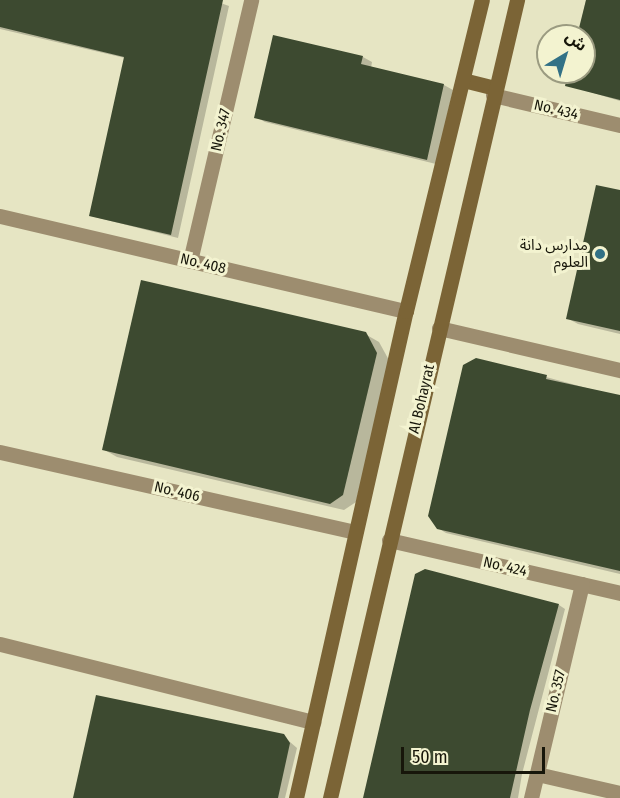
<!DOCTYPE html>
<html>
<head>
<meta charset="utf-8">
<style>
  body { margin:0 }
  #map { position:relative; width:620px; height:798px; overflow:hidden; background:#e6e5c3; font-family:"Fira Sans Condensed","Noto Sans Arabic",sans-serif }
  div>[style] { position:absolute }
  .shadow>* { inset:0; background:#0003 }
  .building>* { inset:0; background:#3d4a30 }
  .street>* { height:15px; margin:-7.5px; padding:0 7.5px; transform-origin:7.5px; border-radius:7.5px; background:#9d8d6f }
  .secondary>* { height:15px; margin:-7.5px; padding:0 7.5px; transform-origin:7.5px; border-radius:7.5px; background:#7b6436 }
  .dots>* { width:16px; height:16px; translate:-50% -50%; box-sizing:border-box; border:3px solid #f3f3d0; border-radius:50% }
  span { translate:-50% -50%; white-space:nowrap; text-align:center; line-height:1.15; -webkit-text-stroke:6px #f3f3d0; paint-order:stroke }
  .street-label { font-size:15px; color:#17160a }
  .poi-label { font-size:15px; color:#17160a }
  .right { translate:-100% -50%; text-align:right }
  .north { position:absolute; left:536px; top:24px; width:60px; height:60px; box-sizing:border-box; background:#f3f3d0; border:2px solid #9b9b81; border-radius:50%; rotate:38deg; font-size:16px; font-weight:700; line-height:24px; text-align:center; color:#17160a }
  .north::after { content:''; display:block; margin:auto; width:21px; height:27px; background:#327186; clip-path:polygon(50% 0,100% 100%,50% 72%,0 100%) }
  .scale { position:absolute; left:401px; top:747px; width:144px; height:27px; box-sizing:border-box; border:3px solid #17160a; border-top:0; padding-left:8px; font-size:18px; line-height:21px; white-space:nowrap; color:#17160a; -webkit-text-stroke:4px #f3f3d0; paint-order:stroke }
</style>
</head>
<body>
<div id="map">
  <div class="shadow">
    <div style="clip-path:polygon(0 0,212px 0,229px 6px,178px 238px,91px 216px,125px 58px,0 29px)"></div>
    <div style="clip-path:polygon(586px 0,620px 0,620px 101px,567px 85px,570px 72px,584px 72px,584px 36px,578px 36px)"></div>
    <div style="clip-path:polygon(363px 57px,372px 62px,371px 68px,444px 85px,453px 90px,436px 164px,265px 122px,256px 117px)"></div>
    <div style="clip-path:polygon(620px 192px,620px 334px,578px 324px,567px 318px)"></div>
    <div style="clip-path:polygon(365px 334px,379px 342px,390px 362px,356px 502px,344px 510px,117px 457px,103px 449px)"></div>
    <div style="clip-path:polygon(546px 377px,620px 397px,620px 574px,446px 533px,438px 528px)"></div>
    <div style="clip-path:polygon(559px 605px,565px 609px,522px 774px,518px 798px,365px 798px)"></div>
    <div style="clip-path:polygon(283px 736px,297px 748px,285px 798px,74px 798px)"></div>
  </div>
  <div class="building">
    <div style="clip-path:polygon(0 0,223px 0,171px 235px,89px 216px,124px 57px,0 27px)"></div>
    <div style="clip-path:polygon(586px 0,620px 0,620px 100px,565px 86px,568px 72px,584px 72px,584px 36px,577px 36px)"></div>
    <div style="clip-path:polygon(273px 35px,363px 56px,361px 64px,444px 84px,427px 160px,254px 118px)"></div>
    <div style="clip-path:polygon(596px 185px,620px 190px,620px 331px,566px 319px)"></div>
    <div style="clip-path:polygon(141px 280px,366px 332px,377px 353px,343px 495px,330px 504px,102px 450px)"></div>
    <div style="clip-path:polygon(476px 358px,547px 375px,546px 379px,620px 395px,620px 571px,437px 529px,428px 516px,463px 365px)"></div>
    <div style="clip-path:polygon(425px 569px,559px 604px,530px 710px,510px 798px,363px 798px,415px 574px)"></div>
    <div style="clip-path:polygon(96px 695px,284px 734px,290px 743px,278px 798px,73px 798px)"></div>
  </div>
  <div class="street">
    <div style="left:493px;top:95px;width:130px;rotate:13.3deg"></div>
    <div style="left:0;top:216px;width:417px;rotate:13.2deg"></div>
    <div style="left:190px;top:261px;width:268px;rotate:-76.8deg"></div>
    <div style="left:439px;top:328px;width:186px;rotate:13.1deg"></div>
    <div style="left:0;top:452px;width:363px;rotate:12.7deg"></div>
    <div style="left:389px;top:540px;width:237px;rotate:12.9deg"></div>
    <div style="left:0;top:644px;width:323px;rotate:14deg"></div>
    <div style="left:537px;top:774px;width:85px;rotate:12.9deg"></div>
    <div style="left:531px;top:798px;width:220px;rotate:-76.6deg"></div>
  </div>
  <div class="secondary">
    <div style="left:463px;top:80px;width:33px;rotate:14deg"></div>
    <div style="left:296px;top:798px;width:499px;rotate:-77.3deg"></div>
    <div style="left:406px;top:311px;width:320px;rotate:-76.3deg"></div>
    <div style="left:330px;top:798px;width:820px;rotate:-76.81deg"></div>
  </div>
  <div class="dots">
    <div style="left:600px;top:254px;background:#327186"></div>
  </div>
  <div class="street-label">
    <span style="left:556px;top:110px;rotate:13deg">No. 434</span>
    <span style="left:221px;top:130px;rotate:-77deg">No. 347</span>
    <span style="left:203px;top:264px;rotate:13deg">No. 408</span>
    <span style="left:422px;top:399px;rotate:-77deg">Al Bohayrat</span>
    <span style="left:177px;top:492px;rotate:13deg">No. 406</span>
    <span style="left:505px;top:567px;rotate:13deg">No. 424</span>
    <span style="left:556px;top:691px;rotate:-77deg">No. 357</span>
  </div>
  <div class="poi-label">
    <span class="right" style="left:588px;top:254px">مدارس دانة<br>العلوم</span>
  </div>
  <div class="north">ش</div>
  <div class="scale">50 m</div>
</div>
</body>
</html>
